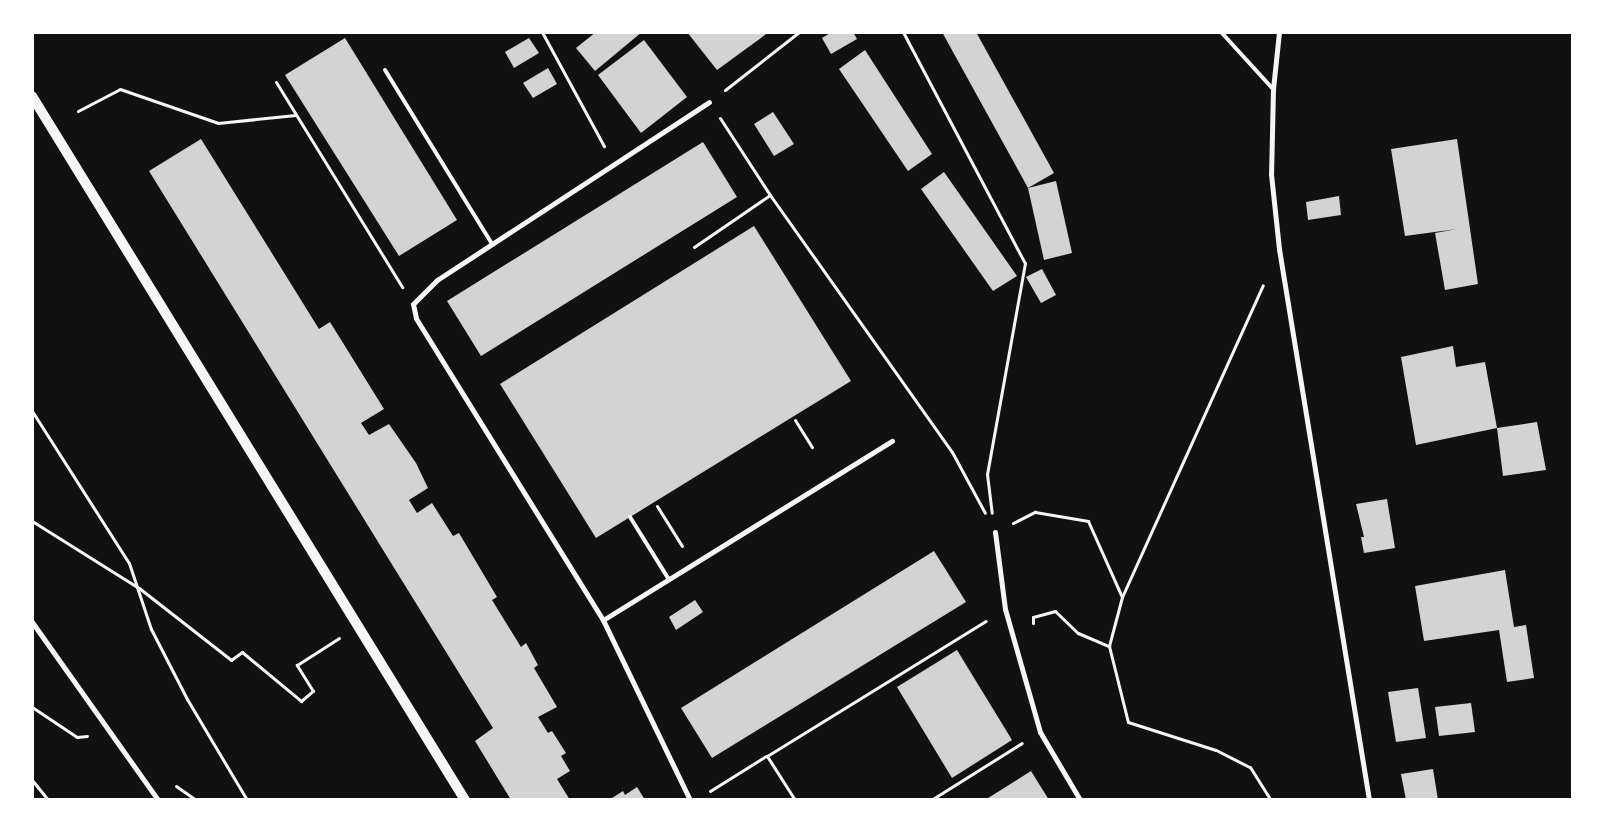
<!DOCTYPE html>
<html>
<head>
<meta charset="utf-8">
<style>
  body { margin:0 }
  #map { position:relative; width:1605px; height:832px; overflow:hidden; background:#111; font-family:Commissioner,sans-serif }
  div>[style] { position:absolute }
  .building>* { inset:0; background:#d3d3d3 }
  .path>* { height:3px; margin:-1.5px; padding:0 1.5px; transform-origin:1.5px; border-radius:1.5px; background:#f5f5f5 }
  .service>* { height:4px; margin:-2px; padding:0 2px; transform-origin:2px; border-radius:2px; background:#f5f5f5 }
  .minor>* { height:5px; margin:-2.5px; padding:0 2.5px; transform-origin:2.5px; border-radius:2.5px; background:#f5f5f5 }
  .secondary>* { height:10px; margin:-5px; padding:0 5px; transform-origin:5px; border-radius:5px; background:#f5f5f5 }
  span { translate:-50% -50%; white-space:nowrap; text-align:center; line-height:1.15; -webkit-text-stroke:5px #fff; paint-order:stroke }
  .frame { position:absolute; inset:0; border:34px solid #fff; pointer-events:none }
</style>
</head>
<body>
<div id="map">
  <div class="building">
    <div style="clip-path:polygon(596px 32px,642px 32px,595px 71px,576px 48px)"></div>
    <div style="clip-path:polygon(687px 32px,769px 32px,717px 70px)"></div>
    <div style="clip-path:polygon(832px 32px,853px 32px,857px 39px,831px 54px,822px 38px)"></div>
    <div style="clip-path:polygon(942px 32px,976px 32px,1054px 173px,1028px 188px)"></div>
    <div style="clip-path:polygon(345px 38px,457px 220px,399px 256px,285px 75px)"></div>
    <div style="clip-path:polygon(529px 38px,539px 53px,514px 68px,505px 52px)"></div>
    <div style="clip-path:polygon(644px 40px,687px 97px,641px 133px,598px 75px)"></div>
    <div style="clip-path:polygon(865px 50px,932px 154px,908px 171px,839px 69px)"></div>
    <div style="clip-path:polygon(548px 68px,557px 84px,533px 98px,523px 83px)"></div>
    <div style="clip-path:polygon(773px 112px,794px 144px,774px 156px,754px 124px)"></div>
    <div style="clip-path:polygon(201px 139px,319px 329px,330px 322px,384px 409px,361px 423px,369px 435px,389px 424px,416px 463px,428px 488px,409px 500px,417px 513px,432px 503px,453px 536px,459px 533px,497px 597px,492px 600px,521px 647px,526px 643px,538px 665px,534px 668px,557px 707px,538px 717px,548px 733px,552px 731px,566px 753px,561px 756px,570px 771px,557px 779px,570px 800px,511px 800px,475px 741px,493px 728px,149px 171px)"></div>
    <div style="clip-path:polygon(1457px 139px,1478px 284px,1445px 290px,1435px 233px,1457px 229px,1405px 236px,1391px 149px)"></div>
    <div style="clip-path:polygon(703px 142px,737px 197px,481px 356px,447px 301px)"></div>
    <div style="clip-path:polygon(944px 172px,1017px 276px,993px 291px,921px 189px)"></div>
    <div style="clip-path:polygon(1056px 181px,1072px 253px,1044px 260px,1028px 188px)"></div>
    <div style="clip-path:polygon(1339px 196px,1341px 215px,1308px 220px,1306px 202px)"></div>
    <div style="clip-path:polygon(754px 226px,851px 381px,596px 538px,500px 384px)"></div>
    <div style="clip-path:polygon(1042px 269px,1056px 295px,1041px 303px,1026px 277px)"></div>
    <div style="clip-path:polygon(1453px 346px,1456px 367px,1485px 362px,1497px 428px,1416px 445px,1401px 357px)"></div>
    <div style="clip-path:polygon(1537px 422px,1546px 470px,1503px 476px,1497px 428px)"></div>
    <div style="clip-path:polygon(1387px 499px,1395px 548px,1364px 553px,1361px 537px,1364px 537px,1356px 504px)"></div>
    <div style="clip-path:polygon(934px 551px,966px 602px,712px 758px,681px 708px)"></div>
    <div style="clip-path:polygon(1505px 570px,1514px 627px,1526px 625px,1534px 678px,1507px 682px,1499px 630px,1424px 641px,1415px 586px)"></div>
    <div style="clip-path:polygon(695px 600px,703px 612px,676px 630px,669px 617px)"></div>
    <div style="clip-path:polygon(957px 650px,1012px 740px,952px 778px,897px 687px)"></div>
    <div style="clip-path:polygon(1418px 688px,1426px 738px,1396px 742px,1388px 692px)"></div>
    <div style="clip-path:polygon(1471px 703px,1475px 732px,1439px 736px,1435px 707px)"></div>
    <div style="clip-path:polygon(1433px 769px,1438px 800px,1406px 800px,1401px 774px)"></div>
    <div style="clip-path:polygon(1031px 771px,1049px 800px,985px 800px)"></div>
    <div style="clip-path:polygon(637px 787px,645px 800px,609px 800px,623px 791px,625px 795px)"></div>
  </div>
  <div class="path">
    <div style="left:542px;top:32px;width:130px;rotate:61.5deg"></div>
    <div style="left:903px;top:32px;width:261px;rotate:62.2deg"></div>
    <div style="left:1025px;top:263px;width:214px;rotate:100.2deg"></div>
    <div style="left:987px;top:474px;width:39px;rotate:83deg"></div>
    <div style="left:276px;top:82px;width:241px;rotate:58.4deg"></div>
    <div style="left:725px;top:90px;width:94px;rotate:-38.1deg"></div>
    <div style="left:78px;top:111px;width:47px;rotate:-27.6deg"></div>
    <div style="left:120px;top:89px;width:104px;rotate:19.1deg"></div>
    <div style="left:218px;top:123px;width:78px;rotate:-5.9deg"></div>
    <div style="left:720px;top:118px;width:92px;rotate:57deg"></div>
    <div style="left:770px;top:195px;width:315px;rotate:54.7deg"></div>
    <div style="left:952px;top:452px;width:69px;rotate:61.6deg"></div>
    <div style="left:694px;top:247px;width:92px;rotate:-34.4deg"></div>
    <div style="left:32px;top:411px;width:180px;rotate:57.5deg"></div>
    <div style="left:129px;top:563px;width:70px;rotate:71.6deg"></div>
    <div style="left:151px;top:629px;width:79px;rotate:62.8deg"></div>
    <div style="left:187px;top:699px;width:117px;rotate:59.3deg"></div>
    <div style="left:795px;top:420px;width:32px;rotate:58deg"></div>
    <div style="left:657px;top:506px;width:47px;rotate:58deg"></div>
    <div style="left:32px;top:521px;width:126px;rotate:32.1deg"></div>
    <div style="left:139px;top:588px;width:117px;rotate:38deg"></div>
    <div style="left:231px;top:660px;width:14px;rotate:-36deg"></div>
    <div style="left:242px;top:652px;width:77px;rotate:39.7deg"></div>
    <div style="left:301px;top:701px;width:16px;rotate:-40deg"></div>
    <div style="left:313px;top:691px;width:31px;rotate:-122deg"></div>
    <div style="left:297px;top:665px;width:50px;rotate:-32.7deg"></div>
    <div style="left:1013px;top:523px;width:25px;rotate:-27deg"></div>
    <div style="left:1035px;top:512px;width:54px;rotate:9.6deg"></div>
    <div style="left:1088px;top:521px;width:83px;rotate:65.9deg"></div>
    <div style="left:1122px;top:597px;width:51px;rotate:104.9deg"></div>
    <div style="left:1122px;top:597px;width:342px;rotate:-65.7deg"></div>
    <div style="left:1033px;top:623px;width:6px;rotate:-90deg"></div>
    <div style="left:1033px;top:617px;width:23px;rotate:-15deg"></div>
    <div style="left:1055px;top:611px;width:32px;rotate:44deg"></div>
    <div style="left:1078px;top:633px;width:34px;rotate:23deg"></div>
    <div style="left:1109px;top:646px;width:78px;rotate:76deg"></div>
    <div style="left:1128px;top:722px;width:92px;rotate:17.7deg"></div>
    <div style="left:1216px;top:750px;width:38px;rotate:27deg"></div>
    <div style="left:1250px;top:767px;width:39px;rotate:58deg"></div>
    <div style="left:32px;top:707px;width:54px;rotate:33.7deg"></div>
    <div style="left:77px;top:737px;width:10px;rotate:-6deg"></div>
    <div style="left:32px;top:780px;width:26px;rotate:51deg"></div>
    <div style="left:176px;top:786px;width:24px;rotate:35deg"></div>
    <div style="left:710px;top:791px;width:66px;rotate:-32deg"></div>
    <div style="left:795px;top:800px;width:52px;rotate:-122.5deg"></div>
    <div style="left:767px;top:756px;width:257px;rotate:-31.7deg"></div>
    <div style="left:931px;top:800px;width:107px;rotate:-32.1deg"></div>
  </div>
  <div class="service">
    <div style="left:1221px;top:32px;width:77px;rotate:47.6deg"></div>
    <div style="left:385px;top:70px;width:204px;rotate:58.4deg"></div>
    <div style="left:630px;top:517px;width:72px;rotate:58.1deg"></div>
  </div>
  <div class="minor">
    <div style="left:1279px;top:32px;width:57px;rotate:96deg"></div>
    <div style="left:1273px;top:89px;width:85px;rotate:91.3deg"></div>
    <div style="left:1271px;top:174px;width:75px;rotate:83.9deg"></div>
    <div style="left:1279px;top:249px;width:558px;rotate:80.72deg"></div>
    <div style="left:995px;top:532px;width:78px;rotate:82.6deg"></div>
    <div style="left:1005px;top:609px;width:128px;rotate:74.1deg"></div>
    <div style="left:1040px;top:732px;width:79px;rotate:59.5deg"></div>
    <div style="left:603px;top:620px;width:340px;rotate:-31.8deg"></div>
    <div style="left:32px;top:622px;width:218px;rotate:54.7deg"></div>
    <div style="left:690px;top:800px;width:200px;rotate:-115.8deg"></div>
    <div style="left:603px;top:620px;width:355px;rotate:-121.8deg"></div>
    <div style="left:416px;top:318px;width:14px;rotate:-102deg"></div>
    <div style="left:413px;top:304px;width:34px;rotate:-45deg"></div>
    <div style="left:437px;top:280px;width:325px;rotate:-33.2deg"></div>
  </div>
  <div class="secondary">
    <div style="left:32px;top:96px;width:827px;rotate:58.41deg"></div>
  </div>
  <div class="frame"></div>
</div>
</body>
</html>
